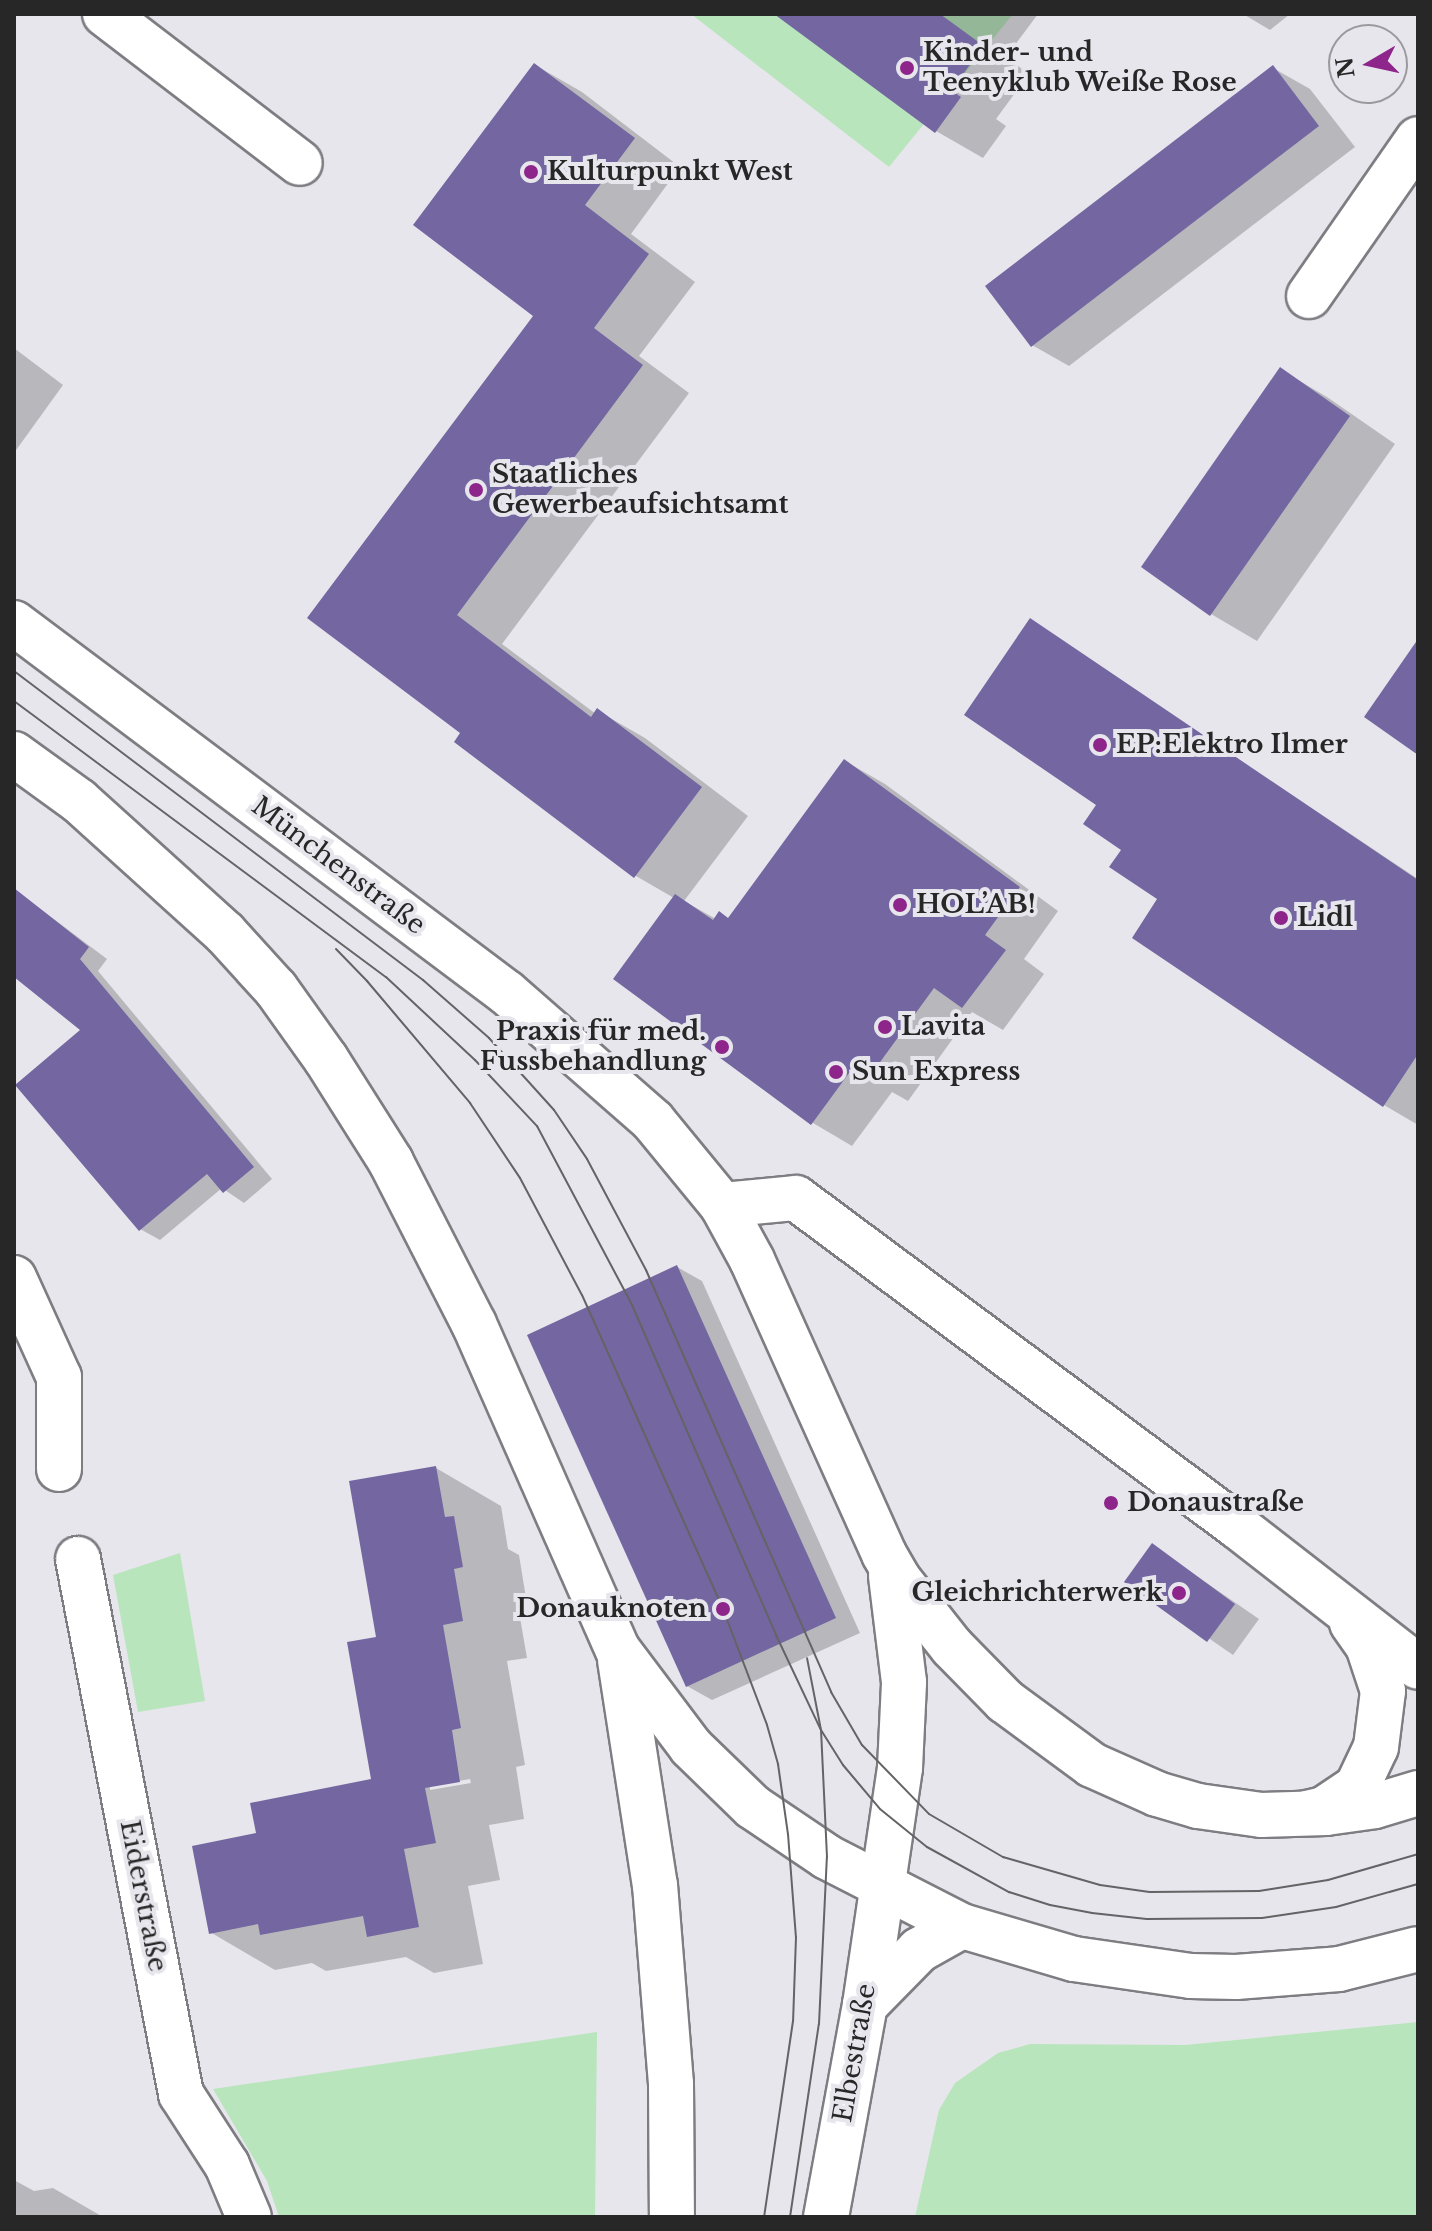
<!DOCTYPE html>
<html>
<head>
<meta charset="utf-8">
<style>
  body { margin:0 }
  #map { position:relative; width:1432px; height:2231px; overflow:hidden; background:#e7e6ec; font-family:"Libre Baskerville",serif }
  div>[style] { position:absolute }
  .green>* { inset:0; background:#b9e5bd }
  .shadow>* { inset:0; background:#0003 }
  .building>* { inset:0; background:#7467a1 }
  .roads { filter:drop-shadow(2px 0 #7e7d82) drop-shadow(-2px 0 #7e7d82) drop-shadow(0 2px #7e7d82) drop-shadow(0 -2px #7e7d82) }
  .street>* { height:44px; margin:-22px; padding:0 22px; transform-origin:22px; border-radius:22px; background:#fff }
  .secondary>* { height:44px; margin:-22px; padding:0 22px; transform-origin:22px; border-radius:22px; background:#fff }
  .tram>* { height:2px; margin:-1px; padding:0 1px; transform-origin:1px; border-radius:1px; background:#646366 }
  .dots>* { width:22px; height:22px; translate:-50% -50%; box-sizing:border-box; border:4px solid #e7e6ec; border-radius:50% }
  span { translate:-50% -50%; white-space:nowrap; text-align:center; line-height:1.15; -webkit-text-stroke:8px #e7e6ec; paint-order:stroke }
  .poi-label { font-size:26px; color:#272728; font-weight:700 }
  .left { translate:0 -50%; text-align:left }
  .right { translate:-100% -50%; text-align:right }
  .street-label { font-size:26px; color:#272728 }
  .frame { position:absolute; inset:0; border:16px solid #272728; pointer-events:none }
  .north { position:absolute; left:1328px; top:24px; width:80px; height:80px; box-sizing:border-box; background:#e7e6ec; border:2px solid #9a9a9e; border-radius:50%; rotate:261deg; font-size:22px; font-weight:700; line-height:32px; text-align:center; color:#272728 }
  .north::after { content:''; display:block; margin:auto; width:28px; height:36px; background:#8d258b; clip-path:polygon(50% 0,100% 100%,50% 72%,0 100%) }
</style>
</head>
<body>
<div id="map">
  <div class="green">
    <div style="clip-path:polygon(691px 14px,1013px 14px,889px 167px)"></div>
    <div style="clip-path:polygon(180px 1553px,205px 1701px,138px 1712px,113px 1575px)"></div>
    <div style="clip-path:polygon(1418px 2022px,1418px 2217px,915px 2217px,939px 2110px,955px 2083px,998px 2053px,1030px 2044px,1185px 2045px)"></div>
    <div style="clip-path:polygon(597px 2032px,595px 2217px,279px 2217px,267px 2181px,213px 2089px)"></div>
  </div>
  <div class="shadow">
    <div style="clip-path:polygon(777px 14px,1038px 14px,1006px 57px,1029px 74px,996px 119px,1006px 126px,983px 158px,936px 131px)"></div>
    <div style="clip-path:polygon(1243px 14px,1290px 14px,1270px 30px)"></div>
    <div style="clip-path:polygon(535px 65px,582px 92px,680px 167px,631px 234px,695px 282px,639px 356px,689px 393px,502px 644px,596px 714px,598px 711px,645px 738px,748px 816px,684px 901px,716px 919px,729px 920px,845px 761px,885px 784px,1058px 911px,1024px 959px,1044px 974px,1003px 1030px,972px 1012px,908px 1101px,892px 1092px,852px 1146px,813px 1123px,616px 979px,674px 898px,636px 876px,463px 733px,310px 618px,536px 315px)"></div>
    <div style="clip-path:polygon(1273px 68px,1310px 89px,1355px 147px,1069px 366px,1032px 345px)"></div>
    <div style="clip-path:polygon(14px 348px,63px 385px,14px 453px)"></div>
    <div style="clip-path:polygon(1281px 370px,1327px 397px,1395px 444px,1257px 641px,1211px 614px)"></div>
    <div style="clip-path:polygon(1030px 620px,1418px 879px,1418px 1125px,1384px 1105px,1160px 899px,1123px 850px,1099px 804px)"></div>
    <div style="clip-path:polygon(14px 889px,107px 959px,98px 971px,272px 1179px,244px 1203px,222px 1188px,160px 1240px,140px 1229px,83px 1029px,14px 975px)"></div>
    <div style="clip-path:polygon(677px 1267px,702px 1281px,860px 1633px,712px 1700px,687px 1686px)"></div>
    <div style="clip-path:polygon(evenodd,436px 1468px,501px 1506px,508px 1549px,519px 1555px,527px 1604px,518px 1606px,527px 1658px,507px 1661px,525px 1765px,516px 1767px,524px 1819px,489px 1825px,500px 1880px,468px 1886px,483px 1964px,434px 1973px,406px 1957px,326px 1971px,312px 1963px,275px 1970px,210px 1932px,258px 1835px,373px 1781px,379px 1639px,436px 1468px,470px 1779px,471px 1783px,430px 1790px,430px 1786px,470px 1779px)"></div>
    <div style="clip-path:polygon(1153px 1546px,1259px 1619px,1233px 1655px,1126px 1581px)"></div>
    <div style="clip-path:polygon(14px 2180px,34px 2191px,53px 2188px,103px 2217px,14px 2217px)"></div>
  </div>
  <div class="building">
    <div style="clip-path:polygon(774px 14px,940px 14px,984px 46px,951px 90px,961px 97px,935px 133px)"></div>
    <div style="clip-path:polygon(534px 63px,635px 138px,585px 205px,649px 254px,594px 328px,643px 365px,457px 615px,591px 717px,597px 708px,702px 787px,634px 878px,454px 742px,460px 733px,307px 618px,533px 316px,413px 225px)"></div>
    <div style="clip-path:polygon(1273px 65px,1319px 126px,1031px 347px,985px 286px)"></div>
    <div style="clip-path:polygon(1280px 367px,1350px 416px,1210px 616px,1141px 567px)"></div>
    <div style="clip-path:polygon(1030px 618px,1418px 880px,1418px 1054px,1383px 1107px,1132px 938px,1157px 899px,1109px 867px,1121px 850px,1083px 824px,1096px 805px,964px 715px)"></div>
    <div style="clip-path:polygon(1418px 639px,1418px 755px,1364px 717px)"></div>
    <div style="clip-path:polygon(844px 759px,1020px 887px,985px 935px,1006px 950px,962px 1008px,934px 988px,867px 1080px,852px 1069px,811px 1125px,613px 979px,675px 894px,713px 920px,719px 911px,728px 918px)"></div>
    <div style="clip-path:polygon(14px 888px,89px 947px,80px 959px,254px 1167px,223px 1193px,207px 1174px,139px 1231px,15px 1085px,80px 1030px,14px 977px)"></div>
    <div style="clip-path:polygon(677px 1265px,836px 1618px,686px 1687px,527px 1335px)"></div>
    <div style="clip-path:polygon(436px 1466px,445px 1517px,454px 1516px,463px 1567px,454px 1569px,463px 1621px,443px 1625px,461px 1728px,452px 1730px,460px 1782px,425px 1788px,436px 1843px,404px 1849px,419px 1927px,367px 1937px,363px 1916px,260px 1935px,258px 1924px,209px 1934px,192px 1846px,256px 1833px,250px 1803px,371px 1779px,347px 1642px,376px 1637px,349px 1481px)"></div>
    <div style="clip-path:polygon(1152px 1543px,1235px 1604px,1207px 1642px,1124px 1582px)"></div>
  </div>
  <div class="roads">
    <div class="street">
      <div style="left:105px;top:14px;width:245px;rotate:37.4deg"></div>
      <div style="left:1309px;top:296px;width:191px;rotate:-55.2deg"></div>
      <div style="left:722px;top:1205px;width:74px;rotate:-5.4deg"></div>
      <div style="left:796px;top:1198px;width:550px;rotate:36.64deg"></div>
      <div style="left:1237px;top:1526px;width:229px;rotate:37.9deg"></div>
      <div style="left:14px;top:1278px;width:109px;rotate:65.6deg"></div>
      <div style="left:59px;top:1377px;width:92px;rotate:90deg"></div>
      <div style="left:78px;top:1559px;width:545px;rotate:79.1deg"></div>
      <div style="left:181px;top:2094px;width:85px;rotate:57.1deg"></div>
      <div style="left:227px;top:2165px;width:56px;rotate:67.1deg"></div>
      <div style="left:1307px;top:1813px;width:17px;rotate:-13deg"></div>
      <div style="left:1324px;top:1809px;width:40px;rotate:-34deg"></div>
      <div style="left:1357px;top:1787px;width:44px;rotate:-64.6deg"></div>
      <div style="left:1376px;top:1747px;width:56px;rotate:-82.9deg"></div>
      <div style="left:1383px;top:1691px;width:47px;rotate:-108.4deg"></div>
      <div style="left:1368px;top:1646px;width:28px;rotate:-125deg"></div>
    </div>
    <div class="secondary">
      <div style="left:14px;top:623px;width:616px;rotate:36.89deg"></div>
      <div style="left:507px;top:993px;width:194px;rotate:41.2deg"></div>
      <div style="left:653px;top:1121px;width:109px;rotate:50.6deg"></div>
      <div style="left:722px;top:1205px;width:63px;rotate:61.4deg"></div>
      <div style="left:752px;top:1260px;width:322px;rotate:65.8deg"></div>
      <div style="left:884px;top:1554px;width:30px;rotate:60deg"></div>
      <div style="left:899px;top:1580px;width:85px;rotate:51.7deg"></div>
      <div style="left:952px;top:1647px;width:76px;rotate:45.5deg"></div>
      <div style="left:1005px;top:1701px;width:108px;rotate:36.3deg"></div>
      <div style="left:1092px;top:1765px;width:71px;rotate:24deg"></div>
      <div style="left:1157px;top:1794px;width:43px;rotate:16.3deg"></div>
      <div style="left:1198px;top:1806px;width:64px;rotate:8.1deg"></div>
      <div style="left:1261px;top:1815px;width:65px;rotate:-1.8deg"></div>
      <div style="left:1326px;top:1813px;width:49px;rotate:-8.1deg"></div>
      <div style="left:1375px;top:1806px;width:45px;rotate:-16.8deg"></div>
      <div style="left:14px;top:754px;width:80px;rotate:35.9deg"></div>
      <div style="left:79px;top:801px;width:197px;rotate:42.1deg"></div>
      <div style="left:225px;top:933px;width:76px;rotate:47.7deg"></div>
      <div style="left:276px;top:989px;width:86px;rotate:54.5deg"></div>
      <div style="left:326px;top:1059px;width:122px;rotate:57.7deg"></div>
      <div style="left:391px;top:1162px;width:182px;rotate:62.9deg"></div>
      <div style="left:474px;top:1324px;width:356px;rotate:66.2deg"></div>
      <div style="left:618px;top:1650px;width:121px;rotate:53deg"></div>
      <div style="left:691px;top:1747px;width:86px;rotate:44.1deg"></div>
      <div style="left:753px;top:1807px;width:89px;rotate:34deg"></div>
      <div style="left:827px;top:1857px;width:152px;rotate:27.1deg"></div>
      <div style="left:962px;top:1926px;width:117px;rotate:16.4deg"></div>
      <div style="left:1074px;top:1959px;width:118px;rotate:8.3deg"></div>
      <div style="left:1191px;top:1976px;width:45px;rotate:1.3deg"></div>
      <div style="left:1236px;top:1977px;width:103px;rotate:-4.4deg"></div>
      <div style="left:1339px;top:1969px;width:81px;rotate:-14.2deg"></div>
      <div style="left:620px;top:1660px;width:228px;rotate:81.2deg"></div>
      <div style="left:655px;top:1885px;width:200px;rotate:85.4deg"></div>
      <div style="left:671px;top:2084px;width:133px;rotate:89.6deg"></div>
      <div style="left:865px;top:2005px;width:77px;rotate:-45.5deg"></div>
      <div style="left:919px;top:1950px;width:49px;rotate:-29.2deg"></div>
      <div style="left:826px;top:2217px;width:216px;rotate:-79.6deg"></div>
      <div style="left:865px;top:2005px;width:240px;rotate:-81.6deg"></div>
      <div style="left:900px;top:1768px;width:86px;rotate:-87.3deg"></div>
      <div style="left:904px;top:1682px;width:107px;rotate:-97deg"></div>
    </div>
  </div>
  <div class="tram">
    <div style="left:14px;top:671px;width:513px;rotate:37.07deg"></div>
    <div style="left:423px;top:980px;width:88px;rotate:41.3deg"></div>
    <div style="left:489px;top:1038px;width:97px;rotate:47.9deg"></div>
    <div style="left:554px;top:1110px;width:59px;rotate:56deg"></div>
    <div style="left:587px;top:1159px;width:126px;rotate:62deg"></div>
    <div style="left:646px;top:1270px;width:461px;rotate:66.3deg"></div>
    <div style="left:831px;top:1692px;width:61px;rotate:59.7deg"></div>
    <div style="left:862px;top:1745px;width:96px;rotate:45.8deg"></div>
    <div style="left:929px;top:1814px;width:86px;rotate:30.2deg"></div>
    <div style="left:1003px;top:1857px;width:101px;rotate:16.1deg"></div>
    <div style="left:1100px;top:1885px;width:50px;rotate:8deg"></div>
    <div style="left:1150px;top:1892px;width:109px;rotate:-0.5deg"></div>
    <div style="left:1259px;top:1891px;width:70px;rotate:-9.1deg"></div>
    <div style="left:1328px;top:1880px;width:94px;rotate:-16.1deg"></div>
    <div style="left:14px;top:701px;width:463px;rotate:36.6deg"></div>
    <div style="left:386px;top:977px;width:122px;rotate:43deg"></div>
    <div style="left:475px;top:1060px;width:91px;rotate:46.8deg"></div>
    <div style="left:537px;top:1126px;width:203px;rotate:62deg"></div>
    <div style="left:632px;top:1305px;width:360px;rotate:66.4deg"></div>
    <div style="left:776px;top:1635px;width:105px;rotate:64.7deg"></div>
    <div style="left:821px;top:1730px;width:41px;rotate:57.8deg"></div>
    <div style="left:843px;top:1765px;width:57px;rotate:49.9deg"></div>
    <div style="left:880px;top:1809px;width:60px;rotate:39deg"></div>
    <div style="left:927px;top:1847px;width:94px;rotate:28.8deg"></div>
    <div style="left:1009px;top:1892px;width:43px;rotate:17.6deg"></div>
    <div style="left:1050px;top:1905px;width:43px;rotate:10.8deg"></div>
    <div style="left:1092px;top:1913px;width:55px;rotate:6.2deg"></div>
    <div style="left:1147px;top:1919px;width:115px;rotate:-0.5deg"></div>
    <div style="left:1262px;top:1918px;width:75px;rotate:-8.5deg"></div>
    <div style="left:1336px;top:1907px;width:85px;rotate:-15.7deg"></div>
    <div style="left:336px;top:949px;width:45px;rotate:45.9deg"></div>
    <div style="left:367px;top:981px;width:160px;rotate:49.8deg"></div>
    <div style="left:470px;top:1103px;width:90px;rotate:56.3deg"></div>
    <div style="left:520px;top:1178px;width:132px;rotate:62.1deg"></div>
    <div style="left:582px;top:1295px;width:344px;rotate:65.8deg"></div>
    <div style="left:723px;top:1609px;width:124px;rotate:69.2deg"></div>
    <div style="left:767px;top:1725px;width:41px;rotate:74.2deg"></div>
    <div style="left:778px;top:1764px;width:71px;rotate:81.9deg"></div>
    <div style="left:788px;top:1834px;width:103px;rotate:85.6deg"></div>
    <div style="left:796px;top:1937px;width:84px;rotate:92deg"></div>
    <div style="left:793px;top:2021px;width:198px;rotate:98.4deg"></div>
    <div style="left:790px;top:2217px;width:195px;rotate:-81.5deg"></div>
    <div style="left:819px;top:2024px;width:167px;rotate:-87.3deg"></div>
    <div style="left:827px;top:1857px;width:127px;rotate:-92.7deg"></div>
    <div style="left:821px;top:1730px;width:73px;rotate:-101deg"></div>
  </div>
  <div class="dots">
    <div style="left:907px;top:68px;background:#8d258b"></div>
    <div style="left:531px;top:172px;background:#8d258b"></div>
    <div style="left:476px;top:490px;background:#8d258b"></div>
    <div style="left:1100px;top:745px;background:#8d258b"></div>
    <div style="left:900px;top:905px;background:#8d258b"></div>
    <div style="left:1281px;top:918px;background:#8d258b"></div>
    <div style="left:885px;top:1027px;background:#8d258b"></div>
    <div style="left:722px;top:1047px;background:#8d258b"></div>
    <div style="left:836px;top:1072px;background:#8d258b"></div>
    <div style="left:1111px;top:1503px;background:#8d258b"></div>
    <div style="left:1179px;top:1593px;background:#8d258b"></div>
    <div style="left:723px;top:1609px;background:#8d258b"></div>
  </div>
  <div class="poi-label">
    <span class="left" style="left:923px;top:68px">Kinder- und<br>Teenyklub Weiße Rose</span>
    <span class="left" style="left:547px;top:172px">Kulturpunkt West</span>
    <span class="left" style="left:492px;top:490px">Staatliches<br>Gewerbeaufsichtsamt</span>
    <span class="left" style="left:1116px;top:745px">EP:Elektro Ilmer</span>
    <span class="left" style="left:916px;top:905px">HOL’AB!</span>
    <span class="left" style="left:1297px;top:918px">Lidl</span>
    <span class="left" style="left:901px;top:1027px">Lavita</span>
    <span class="right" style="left:706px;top:1047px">Praxis für med.<br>Fussbehandlung</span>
    <span class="left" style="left:852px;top:1072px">Sun Express</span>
    <span class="left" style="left:1127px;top:1503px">Donaustraße</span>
    <span class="right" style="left:1163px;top:1593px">Gleichrichterwerk</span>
    <span class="right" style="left:707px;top:1609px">Donauknoten</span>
  </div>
  <div class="street-label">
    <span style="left:338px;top:866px;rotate:37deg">Münchenstraße</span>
    <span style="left:143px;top:1896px;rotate:79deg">Eiderstraße</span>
    <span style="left:855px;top:2053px;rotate:-80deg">Elbestraße</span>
  </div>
  <div class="frame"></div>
  <div class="north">N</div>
</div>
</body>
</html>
